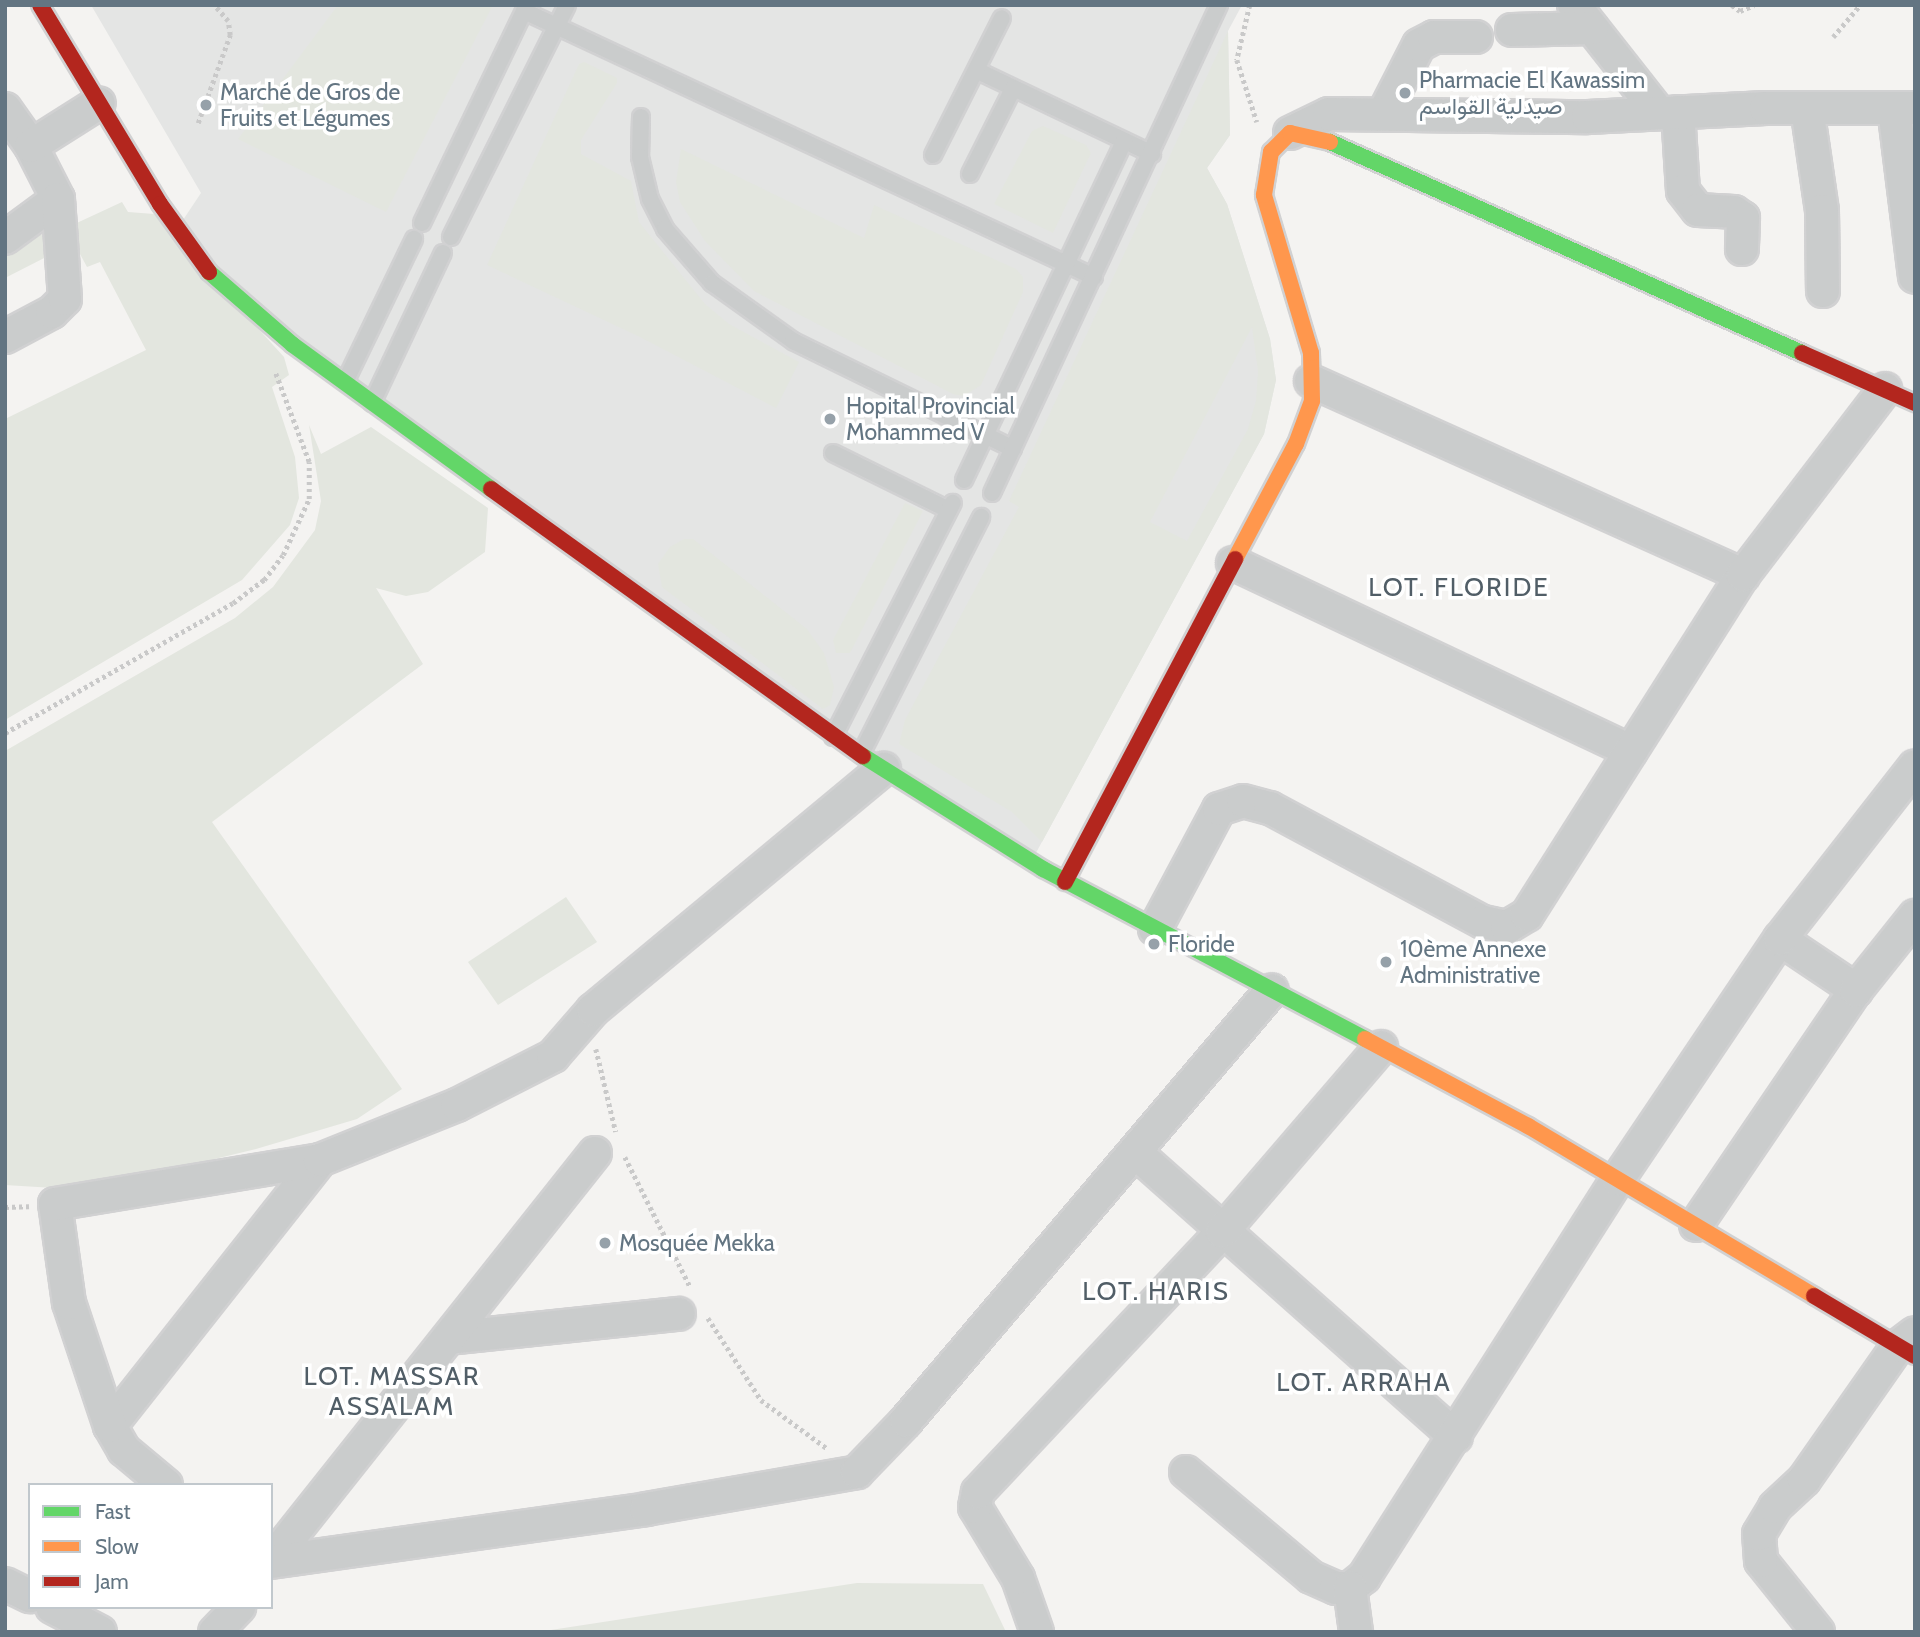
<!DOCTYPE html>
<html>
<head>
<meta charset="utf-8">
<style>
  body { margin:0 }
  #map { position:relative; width:1920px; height:1637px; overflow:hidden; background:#f4f3f1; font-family:Cabin,Vazirmatn,sans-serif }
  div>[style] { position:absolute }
  .built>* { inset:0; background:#e4e5e4 }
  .green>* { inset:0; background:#e3e6df }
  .path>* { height:4.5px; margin-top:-2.25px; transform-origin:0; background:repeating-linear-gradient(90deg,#c9c9c9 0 3.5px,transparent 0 7px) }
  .roads { filter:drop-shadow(2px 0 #d1d1d2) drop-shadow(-2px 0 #d1d1d2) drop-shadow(0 2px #d1d1d2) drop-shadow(0 -2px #d1d1d2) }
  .lane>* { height:16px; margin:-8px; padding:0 8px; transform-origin:8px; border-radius:8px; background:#cacccc }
  .street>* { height:32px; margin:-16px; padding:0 16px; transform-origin:16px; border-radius:16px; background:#cacccc }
  .fast>* { height:16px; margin:-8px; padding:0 8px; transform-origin:8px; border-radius:8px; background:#63d668 }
  .slow>* { height:16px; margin:-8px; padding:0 8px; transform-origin:8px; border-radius:8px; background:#ff974d }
  .jam>* { height:16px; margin:-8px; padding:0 8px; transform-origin:8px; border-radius:8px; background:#b3261e }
  .dots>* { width:19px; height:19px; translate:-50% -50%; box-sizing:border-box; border:4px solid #fff; border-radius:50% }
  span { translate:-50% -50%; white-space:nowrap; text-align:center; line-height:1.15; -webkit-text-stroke:7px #fff; paint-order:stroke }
  .poi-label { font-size:23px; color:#637582 }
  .left { translate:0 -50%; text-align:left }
  .quarter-label { font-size:26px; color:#515e67; letter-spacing:2px }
  .frame { position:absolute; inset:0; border:7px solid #637582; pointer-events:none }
  .legend { position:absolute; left:28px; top:1483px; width:245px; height:126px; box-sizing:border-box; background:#fff; border:2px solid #c1c8cd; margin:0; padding:9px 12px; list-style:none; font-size:21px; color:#637582 }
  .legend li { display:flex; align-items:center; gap:14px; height:35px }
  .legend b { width:35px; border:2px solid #c1c8cd }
</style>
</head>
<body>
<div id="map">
  <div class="built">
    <div style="clip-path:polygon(91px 5px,1242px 5px,1228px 31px,1230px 135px,1207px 168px,1227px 204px,1270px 339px,1276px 380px,1264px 434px,1031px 862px,372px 403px,177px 229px,201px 193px)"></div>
  </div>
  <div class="green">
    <div style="clip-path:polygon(338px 5px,493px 5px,386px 212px,238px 139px)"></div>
    <div style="clip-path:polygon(evenodd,1228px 31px,1230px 135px,1207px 168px,1227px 204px,1270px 339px,1276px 380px,1264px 434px,1042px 842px,1012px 812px,899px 744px,905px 720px,1019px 507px,1009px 501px,1228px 31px,1252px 327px,1258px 371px,1256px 401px,1248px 429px,1187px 541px,1150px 522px,1252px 327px)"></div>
    <div style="clip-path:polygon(584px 62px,617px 78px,617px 83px,581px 140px,581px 154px,631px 181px,639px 222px,705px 304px,729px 324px,799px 362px,776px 408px,640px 337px,487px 265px,579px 64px)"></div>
    <div style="clip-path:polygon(1043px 126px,1086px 145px,1091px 153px,1053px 233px,994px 204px,1032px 131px)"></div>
    <div style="clip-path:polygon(681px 149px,864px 238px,874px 205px,1016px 269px,1023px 277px,1023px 292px,981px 385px,964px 396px,953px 394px,754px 291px,705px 241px,680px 202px,676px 182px)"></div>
    <div style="clip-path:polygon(122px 202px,128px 212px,154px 214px,284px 357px,289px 375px,272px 387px,295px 457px,299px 498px,290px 525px,242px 580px,5px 720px,5px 419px,146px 350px,100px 262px,87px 267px,66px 228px)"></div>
    <div style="clip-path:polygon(39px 230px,52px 254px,5px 278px,5px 247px)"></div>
    <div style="clip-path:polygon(309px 425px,321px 454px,371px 427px,488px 508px,485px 552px,428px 592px,406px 596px,376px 588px,423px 664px,212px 822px,402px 1089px,357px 1119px,256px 1149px,128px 1180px,54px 1188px,5px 1185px,5px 751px,235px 618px,273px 587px,315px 530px,321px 501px)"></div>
    <div style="clip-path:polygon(905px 503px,923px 511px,850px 653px,836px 653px,833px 640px)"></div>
    <div style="clip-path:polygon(684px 539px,693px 539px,807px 629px,824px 653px,834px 687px,830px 705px,823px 709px,662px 587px,658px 564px,670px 547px)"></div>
    <div style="clip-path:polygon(566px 897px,597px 942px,498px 1005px,468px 962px)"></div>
    <div style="clip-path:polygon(857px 1583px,983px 1584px,1006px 1632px,538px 1632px)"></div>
  </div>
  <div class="path">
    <div style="left:1250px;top:5px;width:57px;rotate:103.3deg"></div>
    <div style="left:1237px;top:60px;width:65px;rotate:72.1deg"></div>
    <div style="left:1732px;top:5px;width:10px;rotate:37deg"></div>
    <div style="left:1740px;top:11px;width:15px;rotate:-23deg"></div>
    <div style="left:1833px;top:37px;width:42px;rotate:-49.8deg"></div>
    <div style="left:198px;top:123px;width:94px;rotate:-70deg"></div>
    <div style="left:230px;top:35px;width:14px;rotate:-98deg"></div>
    <div style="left:228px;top:21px;width:21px;rotate:-131deg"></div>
    <div style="left:5px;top:733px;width:262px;rotate:-29.7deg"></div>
    <div style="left:233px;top:603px;width:39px;rotate:-37deg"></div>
    <div style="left:264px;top:580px;width:31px;rotate:-53deg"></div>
    <div style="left:283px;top:555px;width:62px;rotate:-65.1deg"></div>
    <div style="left:309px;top:499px;width:37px;rotate:-90deg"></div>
    <div style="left:309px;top:462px;width:96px;rotate:-110.7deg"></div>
    <div style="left:596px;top:1049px;width:85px;rotate:76.5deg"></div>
    <div style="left:625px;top:1157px;width:144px;rotate:63.3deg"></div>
    <div style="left:5px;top:1207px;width:24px;rotate:-2deg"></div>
    <div style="left:708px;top:1318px;width:98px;rotate:57.1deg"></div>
    <div style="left:761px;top:1400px;width:83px;rotate:36.2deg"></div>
  </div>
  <div class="roads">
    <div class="lane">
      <div style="left:524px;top:11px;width:629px;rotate:25.02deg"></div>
      <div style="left:978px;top:71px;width:193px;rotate:25.5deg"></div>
      <div style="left:641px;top:117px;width:40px;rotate:91.4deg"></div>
      <div style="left:640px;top:157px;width:43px;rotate:76.6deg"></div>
      <div style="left:650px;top:199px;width:34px;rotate:63deg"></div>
      <div style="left:665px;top:229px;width:72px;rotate:49deg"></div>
      <div style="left:712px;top:283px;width:100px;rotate:35.6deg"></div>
      <div style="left:793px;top:341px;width:245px;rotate:26.1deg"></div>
      <div style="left:933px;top:155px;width:153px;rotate:-63.3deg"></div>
      <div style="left:970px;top:174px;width:95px;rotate:-63.2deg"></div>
      <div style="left:422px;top:223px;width:242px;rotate:-64.3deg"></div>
      <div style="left:451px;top:237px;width:259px;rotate:-63.4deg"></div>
      <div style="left:345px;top:382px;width:159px;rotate:-64.2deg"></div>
      <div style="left:372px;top:403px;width:166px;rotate:-64.7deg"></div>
      <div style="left:833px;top:453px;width:129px;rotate:26.2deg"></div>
      <div style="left:964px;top:480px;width:375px;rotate:-64.7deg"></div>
      <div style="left:992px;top:493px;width:538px;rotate:-65.05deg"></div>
      <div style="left:833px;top:737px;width:263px;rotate:-62.9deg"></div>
      <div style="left:861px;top:754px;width:266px;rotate:-63.1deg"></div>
    </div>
    <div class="street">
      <div style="left:1574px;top:5px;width:137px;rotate:51.8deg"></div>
      <div style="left:1512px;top:30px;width:80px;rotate:-1.4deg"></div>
      <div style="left:1807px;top:108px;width:104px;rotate:81.7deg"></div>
      <div style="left:1822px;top:211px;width:80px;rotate:89.3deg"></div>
      <div style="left:1894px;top:108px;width:170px;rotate:82.9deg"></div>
      <div style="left:5px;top:109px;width:45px;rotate:54.9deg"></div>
      <div style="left:31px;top:146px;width:59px;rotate:63deg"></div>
      <div style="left:58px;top:199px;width:66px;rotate:143.7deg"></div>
      <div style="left:1678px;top:112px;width:79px;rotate:86.4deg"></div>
      <div style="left:1683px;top:191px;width:24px;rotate:52deg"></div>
      <div style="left:1698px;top:210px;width:36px;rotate:3deg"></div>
      <div style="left:1734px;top:212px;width:11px;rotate:34deg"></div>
      <div style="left:1743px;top:218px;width:31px;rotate:92deg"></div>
      <div style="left:1384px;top:113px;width:76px;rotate:-62.8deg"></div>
      <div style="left:1419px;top:45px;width:17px;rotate:-28deg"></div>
      <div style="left:1434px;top:37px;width:42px"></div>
      <div style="left:1290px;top:133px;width:43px;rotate:-26deg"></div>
      <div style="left:1329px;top:114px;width:259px;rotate:0.7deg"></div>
      <div style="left:1588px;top:117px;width:178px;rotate:-2.9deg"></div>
      <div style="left:1766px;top:108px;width:149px"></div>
      <div style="left:31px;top:146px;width:80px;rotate:-32.3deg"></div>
      <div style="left:5px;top:337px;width:53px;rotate:-28deg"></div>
      <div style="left:52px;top:312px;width:18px;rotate:-45deg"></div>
      <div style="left:65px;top:299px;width:100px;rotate:-94deg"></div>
      <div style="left:1311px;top:381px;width:474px;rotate:24.2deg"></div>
      <div style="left:1233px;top:563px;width:440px;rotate:25.3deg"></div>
      <div style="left:1155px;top:929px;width:136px;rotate:-61.9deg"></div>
      <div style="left:1219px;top:809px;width:25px;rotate:-18deg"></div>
      <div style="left:1243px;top:801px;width:28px;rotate:15deg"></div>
      <div style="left:1270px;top:808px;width:242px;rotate:28.2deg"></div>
      <div style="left:1483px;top:922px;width:25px;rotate:12deg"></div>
      <div style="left:1507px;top:927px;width:23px;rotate:-31deg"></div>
      <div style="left:1527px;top:915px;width:403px;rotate:-57.6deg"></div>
      <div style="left:1743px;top:575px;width:234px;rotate:-52.6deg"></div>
      <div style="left:1780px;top:939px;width:92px;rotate:33.9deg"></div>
      <div style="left:1135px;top:1152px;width:429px;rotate:41.6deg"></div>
      <div style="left:1696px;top:1225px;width:284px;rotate:-55.8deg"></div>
      <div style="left:1856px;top:990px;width:95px;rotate:-51.4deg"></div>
      <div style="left:449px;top:1338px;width:231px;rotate:-6deg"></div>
      <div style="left:110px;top:1426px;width:339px;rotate:-51.7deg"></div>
      <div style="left:1186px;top:1472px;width:163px;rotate:40deg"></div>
      <div style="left:1311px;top:1577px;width:27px;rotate:24deg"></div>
      <div style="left:1336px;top:1588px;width:14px"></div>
      <div style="left:1350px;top:1588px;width:18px;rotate:-38deg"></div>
      <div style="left:1364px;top:1577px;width:472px;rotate:-57.5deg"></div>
      <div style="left:1618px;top:1179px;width:290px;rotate:-56deg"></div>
      <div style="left:1780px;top:939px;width:219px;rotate:-52deg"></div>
      <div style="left:166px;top:1485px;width:55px;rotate:-140.2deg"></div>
      <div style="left:124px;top:1450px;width:28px;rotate:-120deg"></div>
      <div style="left:110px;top:1426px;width:130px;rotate:-108.4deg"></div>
      <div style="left:69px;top:1303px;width:100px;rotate:-98deg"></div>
      <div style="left:55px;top:1204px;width:269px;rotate:-9.4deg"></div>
      <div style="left:320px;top:1160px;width:148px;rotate:-21.9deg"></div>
      <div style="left:457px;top:1105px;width:108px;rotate:-27deg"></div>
      <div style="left:553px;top:1056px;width:61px;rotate:-49deg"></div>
      <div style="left:593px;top:1010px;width:378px;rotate:-39.7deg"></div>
      <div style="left:271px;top:1561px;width:521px;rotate:-51.55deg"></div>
      <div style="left:271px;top:1562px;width:379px;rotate:-8deg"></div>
      <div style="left:646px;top:1509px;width:214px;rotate:-9.9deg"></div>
      <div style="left:857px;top:1472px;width:71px;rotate:-46.1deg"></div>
      <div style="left:906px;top:1421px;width:565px;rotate:-49.66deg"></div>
      <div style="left:5px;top:1584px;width:28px;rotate:26deg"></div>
      <div style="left:1350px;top:1588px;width:44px;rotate:82.2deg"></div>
      <div style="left:52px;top:1607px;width:54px;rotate:27.5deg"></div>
      <div style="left:215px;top:1632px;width:35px;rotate:-46deg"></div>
      <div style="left:1037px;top:1632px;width:57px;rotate:-109.4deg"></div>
      <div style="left:1018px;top:1578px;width:83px;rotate:-121.2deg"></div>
      <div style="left:975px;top:1507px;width:15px;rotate:-79deg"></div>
      <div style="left:978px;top:1492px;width:357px;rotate:-46.8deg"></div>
      <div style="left:1222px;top:1232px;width:244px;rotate:-49.3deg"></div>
      <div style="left:1818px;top:1632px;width:91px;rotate:-128.8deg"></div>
      <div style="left:1761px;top:1561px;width:27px;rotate:-94deg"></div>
      <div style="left:1759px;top:1534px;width:31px;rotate:-59deg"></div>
      <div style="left:1775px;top:1507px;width:40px;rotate:-43deg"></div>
      <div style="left:1804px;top:1480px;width:164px;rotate:-55deg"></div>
      <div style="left:1898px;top:1346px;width:21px;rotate:-37deg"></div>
    </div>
    <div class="fast">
      <div style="left:1330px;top:142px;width:517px;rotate:24.09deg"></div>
      <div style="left:209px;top:272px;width:111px;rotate:41deg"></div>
      <div style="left:293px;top:345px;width:245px;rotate:36deg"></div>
      <div style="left:863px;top:756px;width:213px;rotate:32.1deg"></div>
      <div style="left:1043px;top:869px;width:364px;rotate:27.8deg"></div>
    </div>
    <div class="slow">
      <div style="left:1235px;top:559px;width:130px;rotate:-62.1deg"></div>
      <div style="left:1296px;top:444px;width:46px;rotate:-69.6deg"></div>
      <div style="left:1312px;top:401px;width:48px;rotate:-91.2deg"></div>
      <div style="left:1311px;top:353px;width:165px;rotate:-106.6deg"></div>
      <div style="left:1264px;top:195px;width:44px;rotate:-80.8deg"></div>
      <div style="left:1271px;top:152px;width:27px;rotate:-45deg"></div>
      <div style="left:1290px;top:133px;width:41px;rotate:12.7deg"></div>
      <div style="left:1365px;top:1039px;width:185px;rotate:28.1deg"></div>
      <div style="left:1528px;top:1126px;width:333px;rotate:30.7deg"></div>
    </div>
    <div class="jam">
      <div style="left:40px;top:5px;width:232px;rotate:58.9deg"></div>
      <div style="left:160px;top:204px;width:84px;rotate:54.2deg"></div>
      <div style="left:1802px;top:353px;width:124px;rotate:23.9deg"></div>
      <div style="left:491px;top:489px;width:458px;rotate:35.7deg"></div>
      <div style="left:1065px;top:882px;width:365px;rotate:-62.2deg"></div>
      <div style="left:1814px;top:1296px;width:117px;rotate:30.7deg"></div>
    </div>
  </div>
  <div class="dots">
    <div style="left:1405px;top:93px;background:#96a1a9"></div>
    <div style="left:206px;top:105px;background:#96a1a9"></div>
    <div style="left:830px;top:419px;background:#96a1a9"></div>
    <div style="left:1154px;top:944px;background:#96a1a9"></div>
    <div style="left:1386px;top:962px;background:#96a1a9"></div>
    <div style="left:605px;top:1243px;background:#96a1a9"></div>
  </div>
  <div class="poi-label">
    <span class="left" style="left:1419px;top:93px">Pharmacie El Kawassim<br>صيدلية القواسم</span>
    <span class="left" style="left:220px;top:105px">Marché de Gros de<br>Fruits et Légumes</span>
    <span class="left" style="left:846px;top:419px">Hopital Provincial<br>Mohammed V</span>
    <span class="left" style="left:1168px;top:944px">Floride</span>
    <span class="left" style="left:1400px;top:962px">10ème Annexe<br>Administrative</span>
    <span class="left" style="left:619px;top:1243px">Mosquée Mekka</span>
  </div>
  <div class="quarter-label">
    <span style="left:1459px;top:588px">LOT. FLORIDE</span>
    <span style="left:1156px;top:1292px">LOT. HARIS</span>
    <span style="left:392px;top:1392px">LOT. MASSAR<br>ASSALAM</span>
    <span style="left:1364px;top:1383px">LOT. ARRAHA</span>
  </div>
  <div class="frame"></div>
  <ul class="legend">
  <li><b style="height:9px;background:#63d668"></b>Fast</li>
  <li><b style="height:9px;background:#ff974d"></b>Slow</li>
  <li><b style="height:9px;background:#b3261e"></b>Jam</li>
  </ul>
</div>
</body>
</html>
